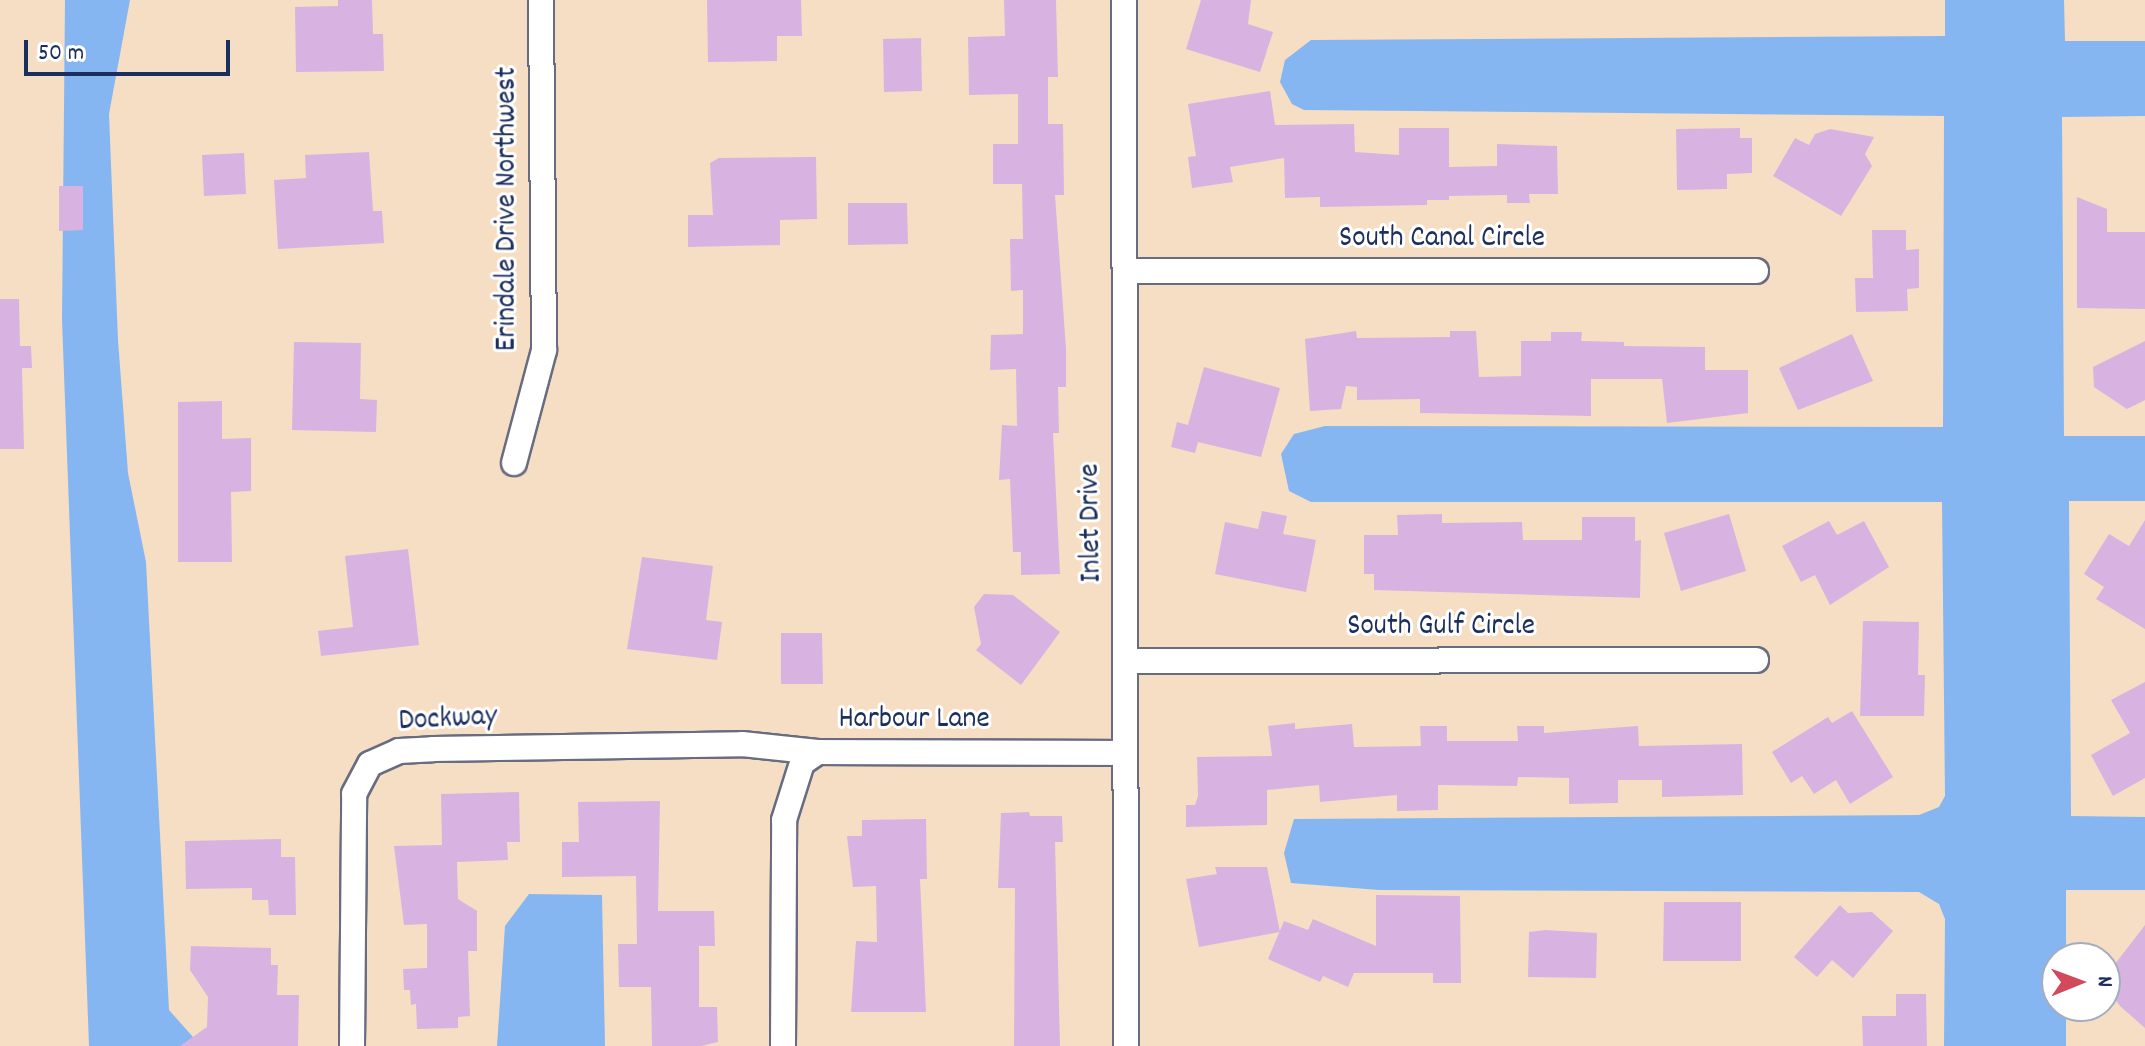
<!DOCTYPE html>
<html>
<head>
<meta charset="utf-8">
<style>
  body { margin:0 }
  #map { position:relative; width:2145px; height:1046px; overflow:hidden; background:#f5dec3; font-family:Dekko,sans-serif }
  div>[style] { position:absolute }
  .water>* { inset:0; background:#86b6f1 }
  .building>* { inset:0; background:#d8b3e2 }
  .roads { filter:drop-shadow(2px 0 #676c81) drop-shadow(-2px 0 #676c81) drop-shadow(0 2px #676c81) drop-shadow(0 -2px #676c81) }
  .street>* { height:24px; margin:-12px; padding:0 12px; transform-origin:12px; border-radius:12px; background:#fff }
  span { translate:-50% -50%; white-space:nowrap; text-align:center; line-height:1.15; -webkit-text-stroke:6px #fff; paint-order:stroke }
  .street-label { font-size:30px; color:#1b2f5e }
  .north { position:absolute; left:2041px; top:942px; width:80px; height:80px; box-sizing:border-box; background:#fff; border:2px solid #a4acbf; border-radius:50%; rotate:89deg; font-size:22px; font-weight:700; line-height:32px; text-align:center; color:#1b2f5e }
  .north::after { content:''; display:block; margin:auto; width:28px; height:36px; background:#d1495b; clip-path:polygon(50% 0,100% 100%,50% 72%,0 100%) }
  .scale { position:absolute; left:24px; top:40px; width:206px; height:36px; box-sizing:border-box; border:4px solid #1b2f5e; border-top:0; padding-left:10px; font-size:24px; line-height:28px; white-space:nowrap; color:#1b2f5e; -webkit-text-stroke:6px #fff; paint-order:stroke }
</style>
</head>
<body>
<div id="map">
  <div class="water">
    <div style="clip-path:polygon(65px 0,130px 0,109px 114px,118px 340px,128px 473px,146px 562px,169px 1010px,201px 1046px,89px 1046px,62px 320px)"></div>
    <div style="clip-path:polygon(1945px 0,2064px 0,2065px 41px,2145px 41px,2145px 116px,2062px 117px,2064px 436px,2145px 436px,2145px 501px,2069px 501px,2071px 816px,2145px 817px,2145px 890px,2066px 890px,2066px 958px,2057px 958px,2057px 1006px,2066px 1006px,2066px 1046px,1944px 1046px,1945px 919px,1939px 904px,1919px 892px,1379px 890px,1291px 883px,1284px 853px,1294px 819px,1919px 815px,1939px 807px,1945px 796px,1942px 502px,1311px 502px,1289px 491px,1281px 454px,1294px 434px,1325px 426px,1943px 427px,1944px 116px,1304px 110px,1292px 104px,1280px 82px,1285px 60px,1311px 40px,1945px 36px)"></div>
    <div style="clip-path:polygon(529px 894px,602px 895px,605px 1046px,497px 1046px,505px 926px)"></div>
  </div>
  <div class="building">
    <div style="clip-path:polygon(338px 0,372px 0,373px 34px,383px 34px,384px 71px,296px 72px,295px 7px,338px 6px)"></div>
    <div style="clip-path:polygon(707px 0,801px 0,802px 36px,777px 36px,777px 61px,708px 62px)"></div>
    <div style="clip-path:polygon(1004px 0,1056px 0,1058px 77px,1048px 77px,1048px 124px,1063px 124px,1064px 195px,1055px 195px,1066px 349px,1066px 387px,1058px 387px,1059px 433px,1053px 433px,1060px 574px,1021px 575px,1021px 552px,1013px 552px,1010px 479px,999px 480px,1002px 425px,1017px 426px,1016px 369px,990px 370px,991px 335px,1023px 334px,1023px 290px,1011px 291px,1010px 239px,1023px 239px,1022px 184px,993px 184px,993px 144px,1018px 144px,1018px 94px,969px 95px,968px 37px,1005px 36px)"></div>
    <div style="clip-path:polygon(1201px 0,1251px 0,1248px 24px,1273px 32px,1260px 72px,1186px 49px)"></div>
    <div style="clip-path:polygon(921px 38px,922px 91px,884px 92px,883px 39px)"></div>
    <div style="clip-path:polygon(1270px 91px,1275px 125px,1354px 124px,1355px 152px,1399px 155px,1399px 128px,1449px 128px,1449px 167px,1497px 166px,1497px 144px,1557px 146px,1558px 194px,1529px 194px,1530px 203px,1507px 203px,1507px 195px,1449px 196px,1449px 200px,1427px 200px,1427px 205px,1320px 207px,1320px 197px,1285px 198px,1284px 158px,1230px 167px,1233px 182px,1192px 188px,1188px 157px,1196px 156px,1188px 104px)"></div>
    <div style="clip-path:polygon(1740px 128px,1740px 138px,1752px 138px,1752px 173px,1727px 174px,1727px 189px,1677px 190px,1676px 129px)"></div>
    <div style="clip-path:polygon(1830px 129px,1874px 137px,1865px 154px,1872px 166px,1841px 216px,1773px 176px,1795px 138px,1809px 145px,1815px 134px)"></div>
    <div style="clip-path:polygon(369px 152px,373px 211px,382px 211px,384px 243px,278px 249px,274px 180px,306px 178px,305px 155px)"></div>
    <div style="clip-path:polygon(244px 153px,246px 194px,204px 196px,202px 155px)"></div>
    <div style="clip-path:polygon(816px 157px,817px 219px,780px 220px,780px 245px,688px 247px,688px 215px,713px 215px,710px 163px,719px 158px)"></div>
    <div style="clip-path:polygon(59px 186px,83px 186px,83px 230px,59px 231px)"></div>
    <div style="clip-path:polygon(2077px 197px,2107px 209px,2107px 232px,2145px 232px,2145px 309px,2077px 308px)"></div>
    <div style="clip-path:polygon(848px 203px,907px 203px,908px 244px,848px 245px)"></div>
    <div style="clip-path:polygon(1872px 230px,1906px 230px,1906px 250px,1919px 249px,1919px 288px,1907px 289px,1908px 311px,1856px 312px,1855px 278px,1873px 278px)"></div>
    <div style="clip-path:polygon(0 299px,19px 299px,20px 346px,31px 346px,32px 368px,22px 368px,24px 449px,0 449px)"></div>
    <div style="clip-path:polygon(1356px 331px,1357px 338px,1450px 337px,1450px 331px,1476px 331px,1479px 377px,1521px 376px,1521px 341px,1551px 341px,1551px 332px,1582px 332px,1581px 341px,1624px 342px,1624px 346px,1705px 347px,1705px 370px,1748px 370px,1748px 413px,1667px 423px,1662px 379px,1591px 379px,1591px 416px,1420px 413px,1420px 399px,1357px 400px,1357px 387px,1346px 386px,1341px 409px,1310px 411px,1305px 339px)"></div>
    <div style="clip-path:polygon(1852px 334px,1873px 381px,1798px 410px,1779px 368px)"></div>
    <div style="clip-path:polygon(2145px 341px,2145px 400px,2127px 409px,2094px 387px,2093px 367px)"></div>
    <div style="clip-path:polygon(294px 342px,361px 343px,360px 399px,377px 400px,376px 432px,292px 430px)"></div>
    <div style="clip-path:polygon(1204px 367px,1280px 388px,1261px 457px,1198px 442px,1195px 453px,1171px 447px,1177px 422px,1188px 425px)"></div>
    <div style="clip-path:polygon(222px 401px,222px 439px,251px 438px,251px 491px,231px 492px,232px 562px,178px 562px,178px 402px)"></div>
    <div style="clip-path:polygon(1262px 511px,1287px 516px,1283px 534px,1316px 540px,1306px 592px,1215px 574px,1225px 522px,1258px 529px)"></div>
    <div style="clip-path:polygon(1442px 514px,1442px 523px,1522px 522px,1523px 540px,1582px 540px,1582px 517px,1635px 517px,1635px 541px,1641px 540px,1640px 598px,1374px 590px,1374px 574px,1364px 574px,1364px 535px,1398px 535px,1397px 515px)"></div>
    <div style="clip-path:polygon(1729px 514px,1746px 571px,1681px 591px,1664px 533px)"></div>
    <div style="clip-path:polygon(2145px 520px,2145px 629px,2096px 599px,2104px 587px,2084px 574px,2109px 534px,2129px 546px)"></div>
    <div style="clip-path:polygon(1829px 521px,1837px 535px,1864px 521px,1889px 567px,1830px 605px,1815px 575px,1801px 582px,1782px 546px)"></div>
    <div style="clip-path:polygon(408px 549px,419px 645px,321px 656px,318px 631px,353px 627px,345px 556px)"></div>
    <div style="clip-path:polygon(642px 557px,713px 566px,706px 620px,722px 622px,717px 660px,627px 649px)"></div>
    <div style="clip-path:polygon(984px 594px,1013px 595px,1060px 632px,1021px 685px,976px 650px,981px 644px,974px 607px)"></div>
    <div style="clip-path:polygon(1863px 621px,1919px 622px,1918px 675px,1925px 675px,1924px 716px,1860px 716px)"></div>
    <div style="clip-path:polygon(781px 633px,822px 633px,823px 684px,781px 684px)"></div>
    <div style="clip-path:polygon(2145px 682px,2145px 778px,2113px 796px,2091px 755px,2130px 733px,2111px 700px)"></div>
    <div style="clip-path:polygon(1852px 711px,1893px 777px,1850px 804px,1836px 780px,1814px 794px,1802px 776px,1791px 783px,1772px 752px,1828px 717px,1832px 723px)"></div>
    <div style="clip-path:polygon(1295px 723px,1295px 729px,1352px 724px,1354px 747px,1421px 746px,1420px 726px,1447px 726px,1447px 741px,1518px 741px,1517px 726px,1544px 726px,1544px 733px,1638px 726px,1639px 746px,1742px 744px,1743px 795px,1662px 797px,1662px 780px,1618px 780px,1618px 803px,1569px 804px,1569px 778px,1518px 777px,1517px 786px,1438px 785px,1438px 810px,1397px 811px,1397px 795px,1320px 802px,1319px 785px,1267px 790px,1267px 825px,1186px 827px,1186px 805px,1195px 805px,1198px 796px,1197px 757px,1272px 756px,1268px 726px)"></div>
    <div style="clip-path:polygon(519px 792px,520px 842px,507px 842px,508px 860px,457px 862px,458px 899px,477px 911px,477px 951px,468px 951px,470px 1016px,458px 1017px,458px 1028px,417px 1029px,416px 1004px,411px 1005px,410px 990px,404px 990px,403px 969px,427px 968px,427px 924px,404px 925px,394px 846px,442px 845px,441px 794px)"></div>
    <div style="clip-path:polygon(660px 801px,658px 911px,714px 911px,715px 946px,699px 946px,699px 1007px,717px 1007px,718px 1042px,701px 1046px,652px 1046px,651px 987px,619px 987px,618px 944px,637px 944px,636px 876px,562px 877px,562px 842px,579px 842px,578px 802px)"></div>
    <div style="clip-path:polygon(1029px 812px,1030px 816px,1062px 816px,1063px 842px,1055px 842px,1060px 1046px,1014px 1046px,1015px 888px,998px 888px,1001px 813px)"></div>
    <div style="clip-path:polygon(926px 819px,927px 879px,920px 879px,926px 1012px,851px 1012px,856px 941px,877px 942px,876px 886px,853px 887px,847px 836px,862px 836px,862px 820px)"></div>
    <div style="clip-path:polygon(281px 839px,281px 857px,295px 857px,296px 915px,269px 915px,268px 900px,252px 900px,252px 888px,186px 889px,185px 841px)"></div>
    <div style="clip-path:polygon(1215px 867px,1267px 867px,1280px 932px,1199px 947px,1186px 879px,1217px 874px)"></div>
    <div style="clip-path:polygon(1376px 895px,1460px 896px,1461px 983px,1433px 983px,1433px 973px,1354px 973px,1348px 987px,1323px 976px,1320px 982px,1268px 959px,1284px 921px,1308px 930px,1313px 919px,1376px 946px)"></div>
    <div style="clip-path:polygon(1664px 902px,1741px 902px,1741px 961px,1663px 961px)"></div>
    <div style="clip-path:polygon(1840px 905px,1848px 913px,1872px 912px,1893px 931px,1853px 978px,1832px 960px,1817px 977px,1794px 957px)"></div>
    <div style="clip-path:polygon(2145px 925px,2145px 1028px,2120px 1006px,2111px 994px,2116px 987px,2105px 977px)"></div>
    <div style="clip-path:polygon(1545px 930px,1597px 933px,1596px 978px,1528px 977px,1529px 932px)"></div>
    <div style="clip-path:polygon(191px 946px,271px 948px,271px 965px,278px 965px,277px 995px,299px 995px,298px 1046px,180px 1046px,207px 1027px,208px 997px,190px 970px)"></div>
    <div style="clip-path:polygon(1896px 994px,1926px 994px,1927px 1046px,1863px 1046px,1862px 1016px,1896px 1016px)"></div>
  </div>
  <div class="roads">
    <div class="street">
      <div style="left:1124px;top:0;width:1046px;rotate:89.89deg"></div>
      <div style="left:1127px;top:271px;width:629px"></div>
      <div style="left:514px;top:463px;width:117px;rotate:-75.1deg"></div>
      <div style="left:544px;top:350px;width:350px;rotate:-90.5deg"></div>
      <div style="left:1127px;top:661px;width:629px;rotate:-0.09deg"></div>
      <div style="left:352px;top:1046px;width:252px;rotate:-89.5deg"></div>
      <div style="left:354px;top:794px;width:34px;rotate:-62deg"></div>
      <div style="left:370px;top:764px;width:32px;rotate:-24deg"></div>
      <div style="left:399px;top:751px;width:34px;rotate:-3deg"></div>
      <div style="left:433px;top:749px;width:309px;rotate:-0.9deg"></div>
      <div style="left:742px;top:744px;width:76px;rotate:6deg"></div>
      <div style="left:783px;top:1046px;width:226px;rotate:-89.7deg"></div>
      <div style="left:784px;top:820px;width:60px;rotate:-72.5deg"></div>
      <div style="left:802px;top:763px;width:19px;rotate:-35deg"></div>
      <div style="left:818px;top:752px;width:304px;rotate:0.2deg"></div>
    </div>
  </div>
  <div class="street-label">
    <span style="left:509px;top:209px;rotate:-90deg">Erindale Drive Northwest</span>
    <span style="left:1442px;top:240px">South Canal Circle</span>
    <span style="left:1093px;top:523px;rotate:-91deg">Inlet Drive</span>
    <span style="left:1441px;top:628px">South Gulf Circle</span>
    <span style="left:448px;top:721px;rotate:-3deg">Dockway</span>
    <span style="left:914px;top:721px">Harbour Lane</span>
  </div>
  <div class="north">N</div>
  <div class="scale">50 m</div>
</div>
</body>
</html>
